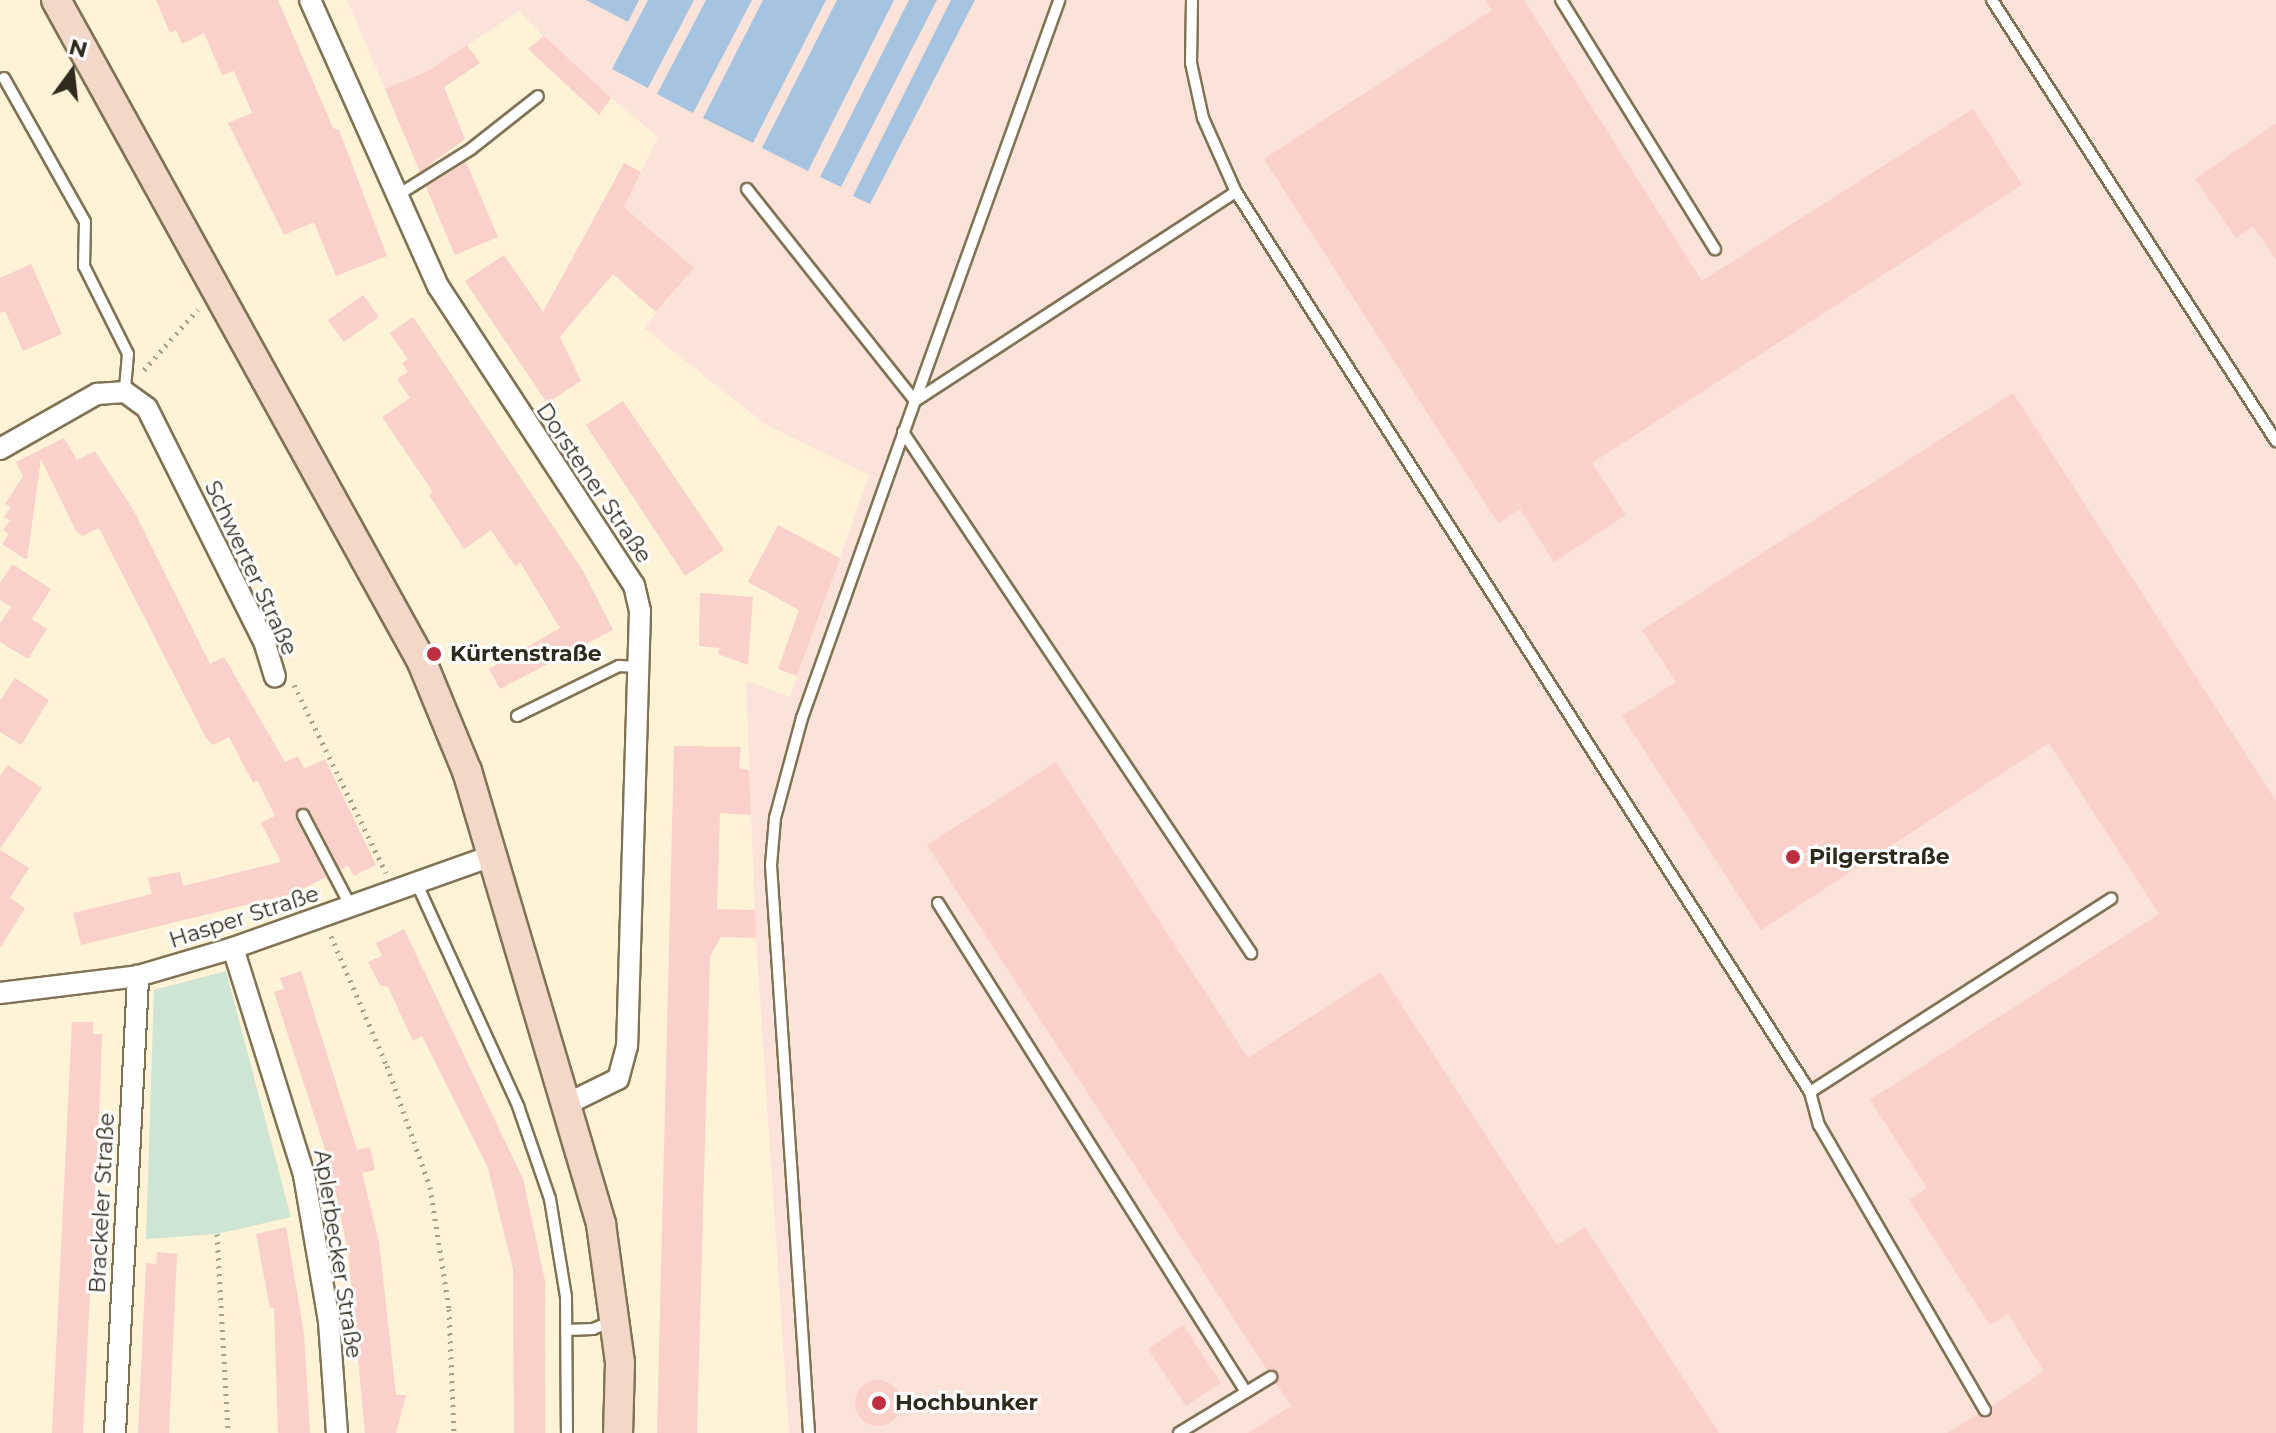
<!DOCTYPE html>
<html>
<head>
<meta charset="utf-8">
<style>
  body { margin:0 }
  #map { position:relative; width:2276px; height:1433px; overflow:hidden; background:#fef2d7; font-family:Montserrat,sans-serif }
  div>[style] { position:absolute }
  .industrial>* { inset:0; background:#fce3d9 }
  .green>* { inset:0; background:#cee5d4 }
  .water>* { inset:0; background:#a5c4e1 }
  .building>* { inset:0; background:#fad0cb }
  .round { border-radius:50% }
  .path>* { height:5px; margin-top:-2.5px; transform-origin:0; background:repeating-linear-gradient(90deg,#a79d88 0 2px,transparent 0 8px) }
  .roads { filter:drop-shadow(2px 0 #807354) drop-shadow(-2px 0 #807354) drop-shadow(0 2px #807354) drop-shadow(0 -2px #807354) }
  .lane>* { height:10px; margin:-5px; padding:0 5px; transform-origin:5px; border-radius:5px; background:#fff }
  .street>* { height:20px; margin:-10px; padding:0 10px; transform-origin:10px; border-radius:10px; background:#fff }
  .secondary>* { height:28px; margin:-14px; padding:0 14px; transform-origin:14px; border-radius:14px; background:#f3d7c8 }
  .dots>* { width:22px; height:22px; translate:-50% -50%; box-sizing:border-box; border:4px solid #fff; border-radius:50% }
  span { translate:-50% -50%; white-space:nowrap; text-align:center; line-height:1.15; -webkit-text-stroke:6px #fff; paint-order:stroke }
  .street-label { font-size:22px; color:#302a1d }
  .poi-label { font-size:22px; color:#302a1d; font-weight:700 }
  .left { translate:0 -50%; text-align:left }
  .north { position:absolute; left:32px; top:32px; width:80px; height:80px; -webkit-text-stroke:6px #fff; paint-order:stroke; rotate:15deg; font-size:22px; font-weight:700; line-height:32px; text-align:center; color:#302a1d }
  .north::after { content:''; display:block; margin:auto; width:28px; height:36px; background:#302a1d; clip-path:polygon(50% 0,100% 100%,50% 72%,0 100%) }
</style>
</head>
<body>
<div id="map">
  <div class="industrial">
    <div style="clip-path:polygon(347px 0,2276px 0,2276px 1433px,789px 1433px,756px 938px,746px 681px,790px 697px,869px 475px,765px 424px,644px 328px,694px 268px,624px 207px,658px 137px,565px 59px,519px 11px,429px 71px,385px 89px)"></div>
  </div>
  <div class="green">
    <div style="clip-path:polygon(226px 971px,291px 1217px,217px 1234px,146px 1239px,154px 990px)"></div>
  </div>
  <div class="water">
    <div style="clip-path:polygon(586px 0,639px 0,628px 22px)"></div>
    <div style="clip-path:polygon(648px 0,694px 0,648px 88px,612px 69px)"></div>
    <div style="clip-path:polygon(706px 0,752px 0,693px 113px,657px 94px)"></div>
    <div style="clip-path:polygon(763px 0,826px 0,753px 143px,703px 118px)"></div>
    <div style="clip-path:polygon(837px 0,894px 0,808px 171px,762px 148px)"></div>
    <div style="clip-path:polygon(909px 0,937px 0,841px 187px,820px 177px)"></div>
    <div style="clip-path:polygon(951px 0,975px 0,870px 204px,853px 196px)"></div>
  </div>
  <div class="building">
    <div style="clip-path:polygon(156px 0,278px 0,333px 128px,339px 130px,387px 256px,336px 276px,314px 222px,284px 235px,228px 123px,252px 113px,234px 71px,222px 75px,204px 33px,182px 44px,176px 30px,170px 33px)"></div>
    <div style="clip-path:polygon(1485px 0,1524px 0,1702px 281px,1973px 109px,2022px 185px,1592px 463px,1626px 515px,1554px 562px,1520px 509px,1498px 523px,1264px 159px,1492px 10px)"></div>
    <div style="clip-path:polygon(544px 36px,611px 98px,599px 115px,528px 49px)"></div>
    <div style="clip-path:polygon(467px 45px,480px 63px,444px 87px,465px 139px,420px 172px,385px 89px,428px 71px)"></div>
    <div style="clip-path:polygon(2276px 123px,2276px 260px,2253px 226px,2236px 238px,2195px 179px)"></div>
    <div style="clip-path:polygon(466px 162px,498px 237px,455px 255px,426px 187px)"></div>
    <div style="clip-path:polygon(624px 163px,641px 172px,624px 207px,694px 268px,656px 312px,613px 274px,560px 337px,581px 381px,547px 403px,465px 281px,504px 255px,543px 312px)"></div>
    <div style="clip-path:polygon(31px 264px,62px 334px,23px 351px,5px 311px,0 313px,0 278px)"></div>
    <div style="clip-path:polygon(363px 295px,379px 317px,344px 342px,328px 320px)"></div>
    <div style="clip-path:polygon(413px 317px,583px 571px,613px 630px,500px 689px,489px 669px,560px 628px,520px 562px,515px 566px,491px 530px,464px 549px,429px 495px,433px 492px,382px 417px,410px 398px,397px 379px,408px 372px,402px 363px,408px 359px,390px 333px)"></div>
    <div style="clip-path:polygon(2013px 393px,2276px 801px,2276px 1433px,1947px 1433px,1978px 1414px,1990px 1416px,1992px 1406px,2044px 1371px,2008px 1314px,1990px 1325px,1909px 1200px,1927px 1188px,1870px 1100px,2159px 914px,2049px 743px,1761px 930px,1622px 716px,1676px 682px,1642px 630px)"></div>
    <div style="clip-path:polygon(623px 401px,724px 550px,685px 576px,586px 425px)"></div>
    <div style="clip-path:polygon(64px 438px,77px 460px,95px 451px,134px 511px,210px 664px,224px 657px,285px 762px,298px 756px,304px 769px,325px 759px,376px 865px,354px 876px,348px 866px,340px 870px,310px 811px,300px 808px,296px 819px,326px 877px,295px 893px,81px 945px,73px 913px,152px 894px,148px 878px,180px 872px,183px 886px,281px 862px,261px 823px,275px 816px,257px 780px,253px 783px,229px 737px,213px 745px,206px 738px,99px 528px,82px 536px,76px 531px,41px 459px,27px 560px,2px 544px,9px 534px,3px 530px,10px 520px,4px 517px,11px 507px,5px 504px,23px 476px,16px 462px)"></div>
    <div style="clip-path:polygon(778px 525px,840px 558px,797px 676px,778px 669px,799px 610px,748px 582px)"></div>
    <div style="clip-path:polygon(12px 564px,51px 589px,32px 619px,47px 629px,28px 659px,0 642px,0 623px,11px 607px,0 600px,0 583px)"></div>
    <div style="clip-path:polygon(700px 593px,753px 597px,748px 665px,718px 654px,719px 648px,699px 646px)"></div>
    <div style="clip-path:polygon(15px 678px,49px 700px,21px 745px,0 732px,0 701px)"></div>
    <div style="clip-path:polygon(674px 746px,741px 747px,739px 768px,749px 770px,751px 815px,720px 813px,717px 909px,755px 910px,756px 938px,721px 937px,710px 956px,697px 1433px,657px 1433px)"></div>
    <div style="clip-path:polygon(1056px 762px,1248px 1058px,1380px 972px,1557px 1245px,1585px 1227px,1719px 1433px,1248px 1433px,1291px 1406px,1276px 1383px,1278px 1374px,1267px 1370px,927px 845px)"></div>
    <div style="clip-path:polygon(8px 765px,42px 788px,0 849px,0 776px)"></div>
    <div style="clip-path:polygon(0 850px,29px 868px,10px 898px,25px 908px,0 948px)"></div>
    <div style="clip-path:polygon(404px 929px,523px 1179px,545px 1281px,545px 1433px,514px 1433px,513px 1269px,488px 1168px,422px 1036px,413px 1041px,388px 987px,380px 985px,368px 962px,382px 956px,376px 943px)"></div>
    <div style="clip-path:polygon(301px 971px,357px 1150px,370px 1147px,375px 1170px,362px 1173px,379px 1242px,396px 1395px,406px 1395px,396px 1433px,365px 1433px,348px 1251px,328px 1158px,274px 992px,284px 989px,280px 978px)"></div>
    <div style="clip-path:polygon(72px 1022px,93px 1022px,93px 1034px,102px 1034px,100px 1093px,83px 1433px,52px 1433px)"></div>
    <div style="clip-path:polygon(286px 1227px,304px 1334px,310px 1433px,278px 1433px,274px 1308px,270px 1308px,256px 1234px)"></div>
    <div style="clip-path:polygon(157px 1252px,177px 1254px,169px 1433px,138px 1433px,146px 1263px,156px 1264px)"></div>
    <div style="clip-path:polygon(1183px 1325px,1221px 1383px,1186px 1406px,1148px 1349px)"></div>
    <div class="round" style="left:855px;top:1380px;width:46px;height:46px"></div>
  </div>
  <div class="path">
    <div style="left:144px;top:370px;width:81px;rotate:-48.5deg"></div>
    <div style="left:294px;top:685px;width:209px;rotate:63.9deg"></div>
    <div style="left:331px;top:936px;width:142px;rotate:66.7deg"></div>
    <div style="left:387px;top:1066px;width:128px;rotate:70.4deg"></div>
    <div style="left:430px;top:1187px;width:123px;rotate:81.1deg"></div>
    <div style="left:449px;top:1309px;width:124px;rotate:87.7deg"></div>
    <div style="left:217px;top:1234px;width:199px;rotate:86.8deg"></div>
  </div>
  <div class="roads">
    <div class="lane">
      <div style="left:1192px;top:0;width:63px;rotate:90.9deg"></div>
      <div style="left:1191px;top:63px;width:56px;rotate:77.7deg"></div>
      <div style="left:1203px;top:118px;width:81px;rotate:66deg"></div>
      <div style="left:1236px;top:192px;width:1067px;rotate:57.47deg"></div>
      <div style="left:1810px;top:1092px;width:34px;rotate:75deg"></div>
      <div style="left:1819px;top:1125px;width:330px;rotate:59.8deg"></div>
      <div style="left:1561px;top:0;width:293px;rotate:58.3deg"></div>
      <div style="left:1992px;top:0;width:525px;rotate:57.22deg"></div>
      <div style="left:4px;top:78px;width:165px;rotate:60.6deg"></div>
      <div style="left:85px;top:222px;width:44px;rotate:91.3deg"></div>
      <div style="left:84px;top:266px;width:98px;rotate:63.4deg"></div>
      <div style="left:128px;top:354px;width:38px;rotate:95deg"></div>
      <div style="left:747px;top:189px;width:270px;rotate:51.6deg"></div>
      <div style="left:915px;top:401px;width:426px;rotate:-70.2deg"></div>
      <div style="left:398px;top:195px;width:86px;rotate:-32.2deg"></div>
      <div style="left:471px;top:149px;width:85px;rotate:-38.3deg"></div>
      <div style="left:903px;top:432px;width:627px;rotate:56.26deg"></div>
      <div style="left:517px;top:716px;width:114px;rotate:-26.1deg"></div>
      <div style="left:619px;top:666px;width:19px;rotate:3deg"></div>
      <div style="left:303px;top:815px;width:104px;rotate:62.4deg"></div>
      <div style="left:417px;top:884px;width:244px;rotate:65.5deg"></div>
      <div style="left:518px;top:1106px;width:98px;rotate:71deg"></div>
      <div style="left:550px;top:1199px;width:99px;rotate:80.7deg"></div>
      <div style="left:566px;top:1297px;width:136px;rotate:89.6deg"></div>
      <div style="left:938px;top:903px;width:578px;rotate:57.79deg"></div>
      <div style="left:1810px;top:1092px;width:358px;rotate:-32.7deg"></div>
      <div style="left:567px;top:1330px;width:26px;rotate:-2deg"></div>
      <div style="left:593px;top:1329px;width:21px;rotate:-23deg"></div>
      <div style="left:809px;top:1433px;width:569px;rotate:-93.83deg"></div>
      <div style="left:771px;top:865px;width:47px;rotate:-85.1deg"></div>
      <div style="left:775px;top:818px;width:104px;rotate:-74.9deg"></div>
      <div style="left:802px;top:718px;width:337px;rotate:-70.4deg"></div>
      <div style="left:915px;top:401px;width:383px;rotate:-33.1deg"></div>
      <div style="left:1179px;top:1433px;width:108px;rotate:-31.3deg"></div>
    </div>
    <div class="street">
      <div style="left:310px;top:0;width:313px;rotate:65.9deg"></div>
      <div style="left:438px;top:286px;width:358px;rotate:56.8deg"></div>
      <div style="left:634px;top:585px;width:27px;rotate:77deg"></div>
      <div style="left:640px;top:611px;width:435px;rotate:91.7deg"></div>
      <div style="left:627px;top:1046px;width:34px;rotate:105deg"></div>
      <div style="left:618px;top:1079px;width:57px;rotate:153.9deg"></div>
      <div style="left:0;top:449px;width:112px;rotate:-29.6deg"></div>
      <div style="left:97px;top:394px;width:28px;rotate:-4deg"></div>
      <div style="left:125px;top:392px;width:27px;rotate:36deg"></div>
      <div style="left:147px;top:408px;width:264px;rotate:63.4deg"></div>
      <div style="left:265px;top:644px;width:34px;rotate:73deg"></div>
      <div style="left:233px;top:948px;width:238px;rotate:72.6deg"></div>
      <div style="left:304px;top:1175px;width:149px;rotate:80.3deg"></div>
      <div style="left:329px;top:1322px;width:111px;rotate:85.9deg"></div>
      <div style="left:0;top:993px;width:139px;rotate:-7deg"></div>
      <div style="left:138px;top:976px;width:99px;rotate:-16.4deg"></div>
      <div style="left:233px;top:948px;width:277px;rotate:-19.6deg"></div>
      <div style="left:115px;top:1433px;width:458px;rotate:-87.1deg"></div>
    </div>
    <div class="secondary">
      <div style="left:56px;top:0;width:756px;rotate:61.06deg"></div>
      <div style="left:422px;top:662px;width:118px;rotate:67.6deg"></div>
      <div style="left:467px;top:771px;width:472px;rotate:73.5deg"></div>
      <div style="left:601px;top:1224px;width:140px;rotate:82.2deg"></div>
      <div style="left:620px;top:1363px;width:70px;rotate:91.6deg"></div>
    </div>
  </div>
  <div class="dots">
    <div style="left:434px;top:654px;background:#c02f41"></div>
    <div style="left:1793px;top:857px;background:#c02f41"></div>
    <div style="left:879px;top:1403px;background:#c02f41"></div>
  </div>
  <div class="street-label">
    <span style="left:594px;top:483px;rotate:56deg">Dorstener Straße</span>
    <span style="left:251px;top:568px;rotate:65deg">Schwerter Straße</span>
    <span style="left:244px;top:917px;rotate:-18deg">Hasper Straße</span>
    <span style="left:102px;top:1203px;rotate:-87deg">Brackeler Straße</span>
    <span style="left:338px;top:1254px;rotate:81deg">Aplerbecker Straße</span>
  </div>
  <div class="poi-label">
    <span class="left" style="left:450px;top:654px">Kürtenstraße</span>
    <span class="left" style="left:1809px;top:857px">Pilgerstraße</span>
    <span class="left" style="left:895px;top:1403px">Hochbunker</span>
  </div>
  <div class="north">N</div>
</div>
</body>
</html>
